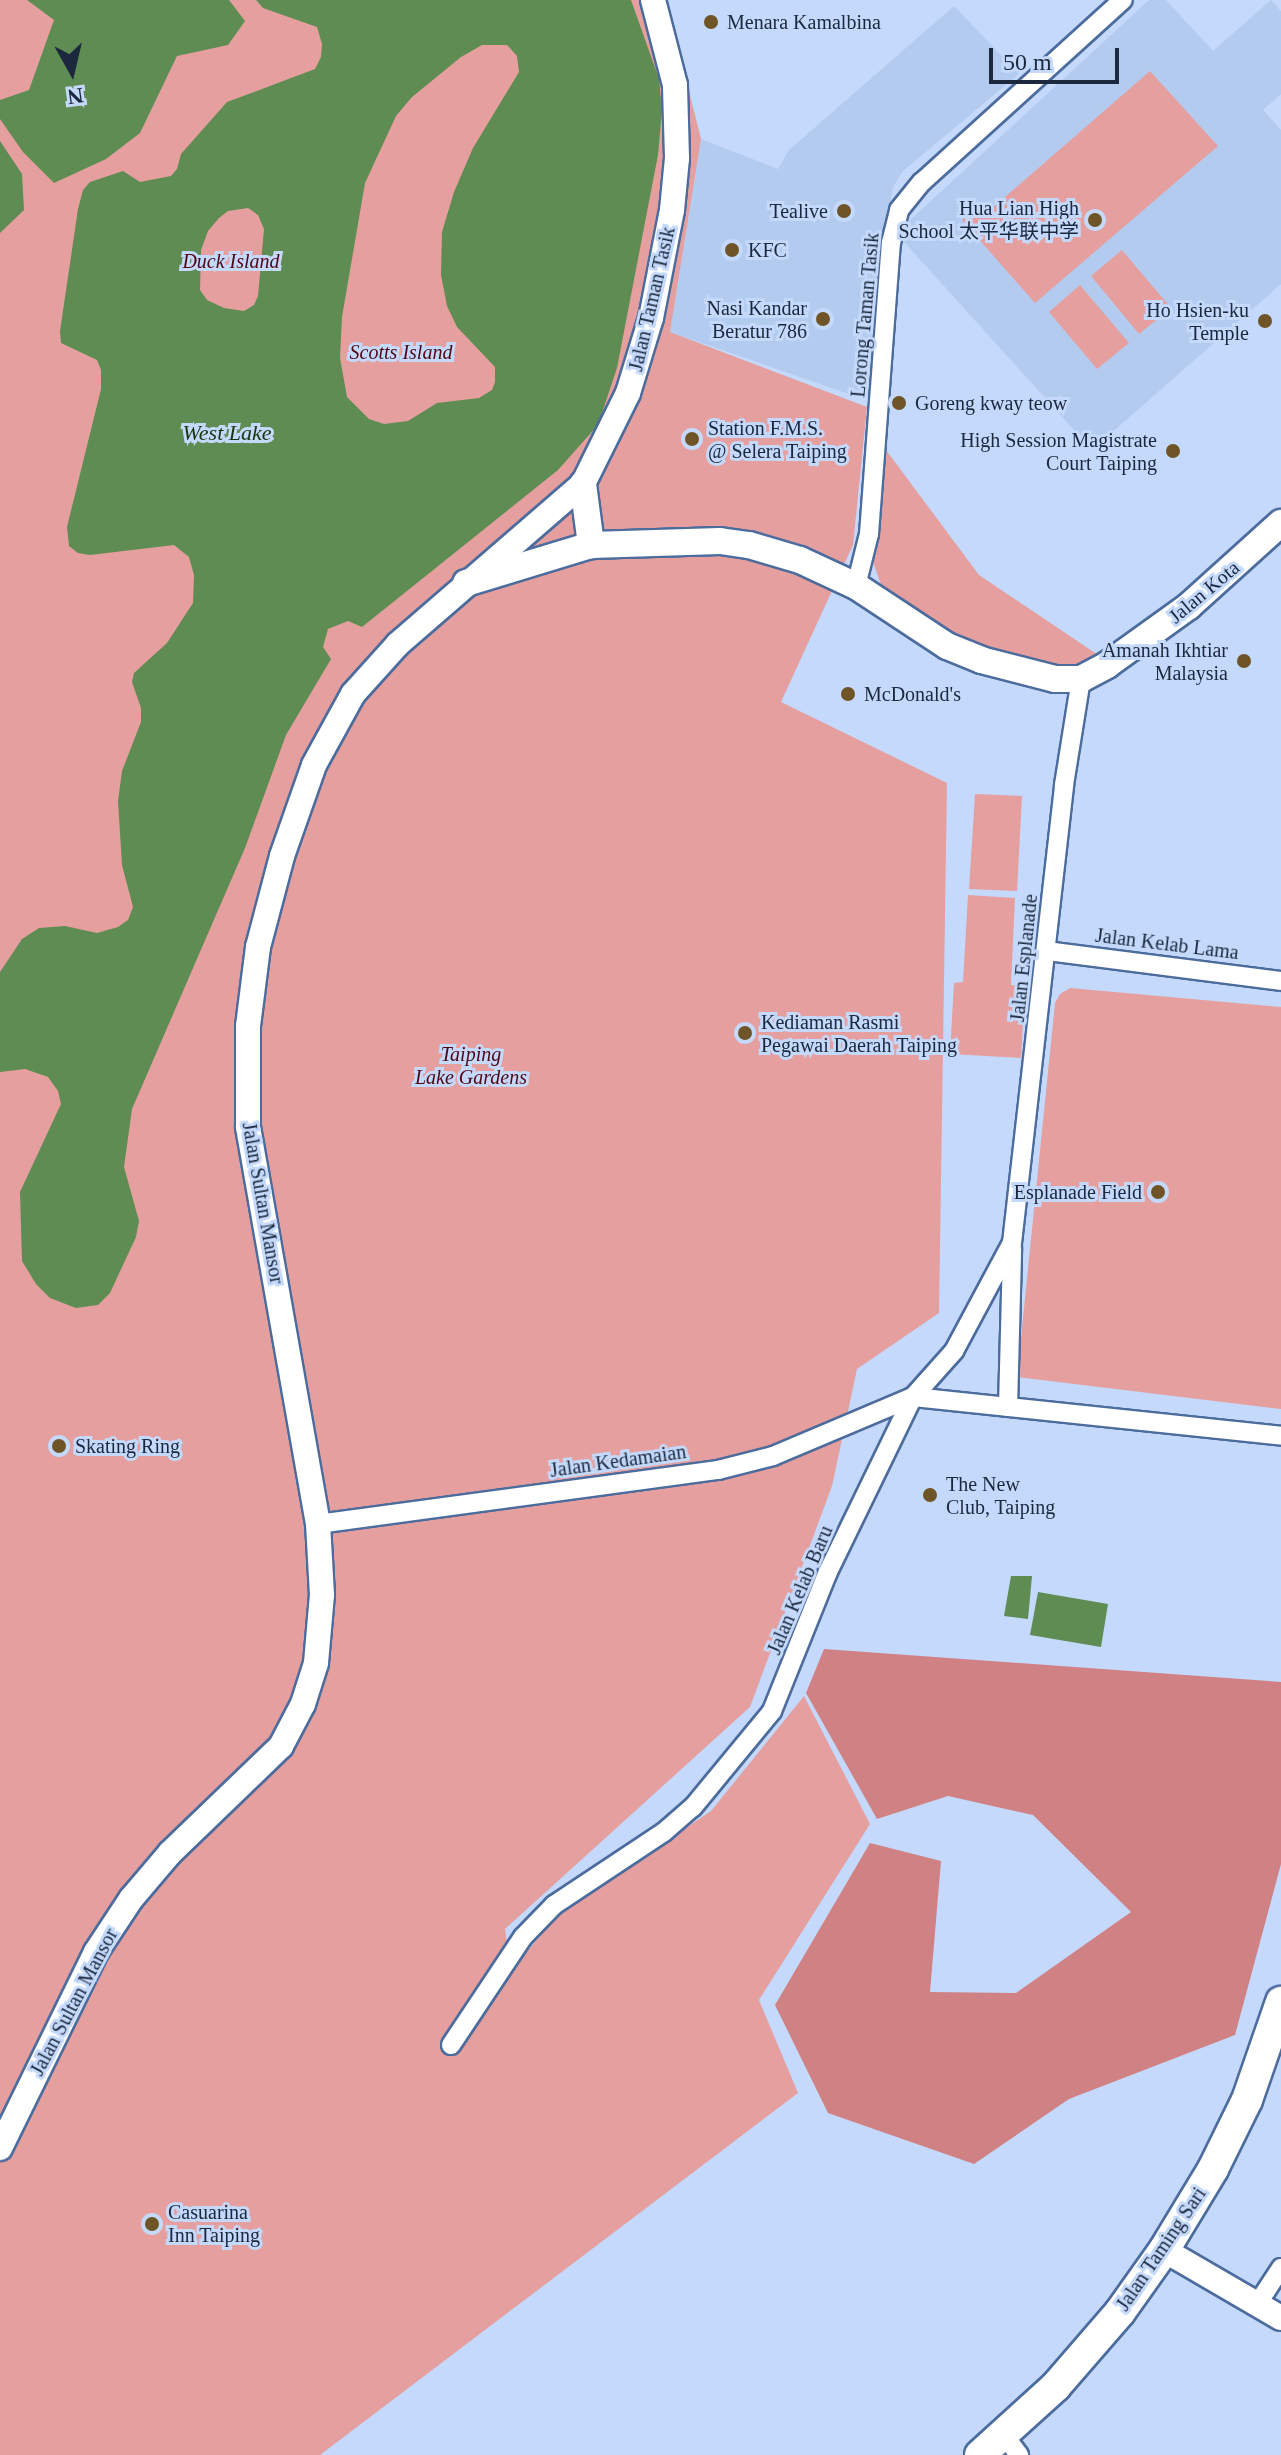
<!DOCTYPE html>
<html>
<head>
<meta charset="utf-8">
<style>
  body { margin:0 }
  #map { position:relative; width:1281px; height:2455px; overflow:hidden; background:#c4d9fb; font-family:"Times New Roman","Noto Sans SC",serif }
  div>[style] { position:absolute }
  .built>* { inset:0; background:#b4cbf0 }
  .green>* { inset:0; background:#e59f9f }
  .forest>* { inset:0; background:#d08183 }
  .water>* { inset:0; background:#5e8c52 }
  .roads { filter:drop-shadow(2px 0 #4c6c9d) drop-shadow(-2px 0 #4c6c9d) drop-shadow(0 2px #4c6c9d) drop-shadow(0 -2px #4c6c9d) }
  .minor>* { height:18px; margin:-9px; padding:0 9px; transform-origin:9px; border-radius:9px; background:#fff }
  .tertiary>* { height:24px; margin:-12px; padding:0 12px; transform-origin:12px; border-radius:12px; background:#fff }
  .secondary>* { height:26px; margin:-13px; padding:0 13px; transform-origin:13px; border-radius:13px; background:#fff }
  .primary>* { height:30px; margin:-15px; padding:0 15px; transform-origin:15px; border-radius:15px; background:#fff }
  .dots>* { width:22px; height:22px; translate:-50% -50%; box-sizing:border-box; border:4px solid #c4d9fb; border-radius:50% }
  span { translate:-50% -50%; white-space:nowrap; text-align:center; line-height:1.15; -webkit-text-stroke:6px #c4d9fb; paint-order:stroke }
  .poi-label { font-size:20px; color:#1b283d }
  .left { translate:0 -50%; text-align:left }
  .right { translate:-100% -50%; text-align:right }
  .park-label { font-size:20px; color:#500713; font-style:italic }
  .street-label { font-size:20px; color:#1b283d }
  .water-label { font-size:22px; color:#17360d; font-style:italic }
  .north { position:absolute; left:32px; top:32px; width:80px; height:80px; -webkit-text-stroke:6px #c4d9fb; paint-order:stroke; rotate:172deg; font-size:22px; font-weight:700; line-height:32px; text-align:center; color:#1b283d }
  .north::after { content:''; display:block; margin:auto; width:28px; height:36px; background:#1b283d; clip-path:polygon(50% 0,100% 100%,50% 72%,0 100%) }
  .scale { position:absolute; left:989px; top:48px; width:130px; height:36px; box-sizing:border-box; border:4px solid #1b283d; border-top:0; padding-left:10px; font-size:24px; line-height:28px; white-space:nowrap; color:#1b283d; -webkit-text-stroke:6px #c4d9fb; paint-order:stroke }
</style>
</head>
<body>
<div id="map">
  <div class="built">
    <div style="clip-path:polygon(1149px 0,1166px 0,1213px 51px,1271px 0,1281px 11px,1281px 94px,1263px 110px,1281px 130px,1281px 284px,1092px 450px,896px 233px)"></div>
    <div style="clip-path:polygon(954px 6px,1019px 74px,903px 171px,893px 187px,885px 231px,872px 402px,670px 332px,701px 139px,778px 169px,789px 150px)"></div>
  </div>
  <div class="green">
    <div style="clip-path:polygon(0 0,666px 0,701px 139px,670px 332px,867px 407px,853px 545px,781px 702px,947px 783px,939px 1313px,857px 1369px,832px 1486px,750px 1707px,505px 1929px,511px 1971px,559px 1913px,711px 1811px,804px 1696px,870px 1824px,759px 2000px,798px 2093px,320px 2455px,0 2455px)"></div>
    <div style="clip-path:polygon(1150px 71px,1218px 146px,1035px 303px,962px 220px,974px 211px,981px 218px)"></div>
    <div style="clip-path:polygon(1122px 250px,1171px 308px,1139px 334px,1091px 276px)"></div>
    <div style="clip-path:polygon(1080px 285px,1129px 343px,1097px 369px,1049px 312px)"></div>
    <div style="clip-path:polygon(880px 442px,979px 575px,1101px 657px,1076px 665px,1034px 664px,944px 637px,899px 608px,880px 582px,871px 556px)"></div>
    <div style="clip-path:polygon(975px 794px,1022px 796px,1017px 891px,969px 889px)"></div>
    <div style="clip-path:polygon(968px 895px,1015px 898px,1011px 985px,1025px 986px,1021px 1058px,950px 1054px,954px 983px,963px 982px)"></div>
    <div style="clip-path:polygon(1070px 988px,1281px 1007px,1281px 1409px,1017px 1377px,1055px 1003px,1060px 994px)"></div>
  </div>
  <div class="forest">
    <div style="clip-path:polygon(824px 1649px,1281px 1682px,1281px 1864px,1235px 2035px,1069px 2099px,974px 2164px,828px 2113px,775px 2005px,870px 1843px,941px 1861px,930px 1992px,1016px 1993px,1131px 1912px,1033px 1815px,948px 1796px,877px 1819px,806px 1693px)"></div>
  </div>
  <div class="water">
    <div style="clip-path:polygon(27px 0,229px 0,245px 21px,228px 45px,177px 56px,140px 133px,106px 159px,54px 183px,23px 152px,0 119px,0 100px,29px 90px,54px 20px)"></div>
    <div style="clip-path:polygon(evenodd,256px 0,631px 0,659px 79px,662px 110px,658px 155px,617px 368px,598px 425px,558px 470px,362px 627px,348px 621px,328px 629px,323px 647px,331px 659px,286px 735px,245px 848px,132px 1109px,124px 1167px,139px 1221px,136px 1237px,110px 1293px,98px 1305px,76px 1308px,50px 1298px,36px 1284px,22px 1261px,20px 1192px,61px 1104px,58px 1091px,48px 1077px,25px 1069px,0 1072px,0 972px,22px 939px,39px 928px,65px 926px,97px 933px,118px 927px,128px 920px,133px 907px,122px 865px,118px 801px,122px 771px,141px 722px,141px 708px,132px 682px,134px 673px,167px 643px,193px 603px,194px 575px,189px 557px,174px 545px,90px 555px,78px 553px,69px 546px,67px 527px,101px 389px,101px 370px,97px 360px,61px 343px,60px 331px,78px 209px,83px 190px,90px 182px,123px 171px,140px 182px,171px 176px,177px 169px,181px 154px,227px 102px,315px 69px,321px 57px,322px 44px,317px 27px,263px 8px,256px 0,482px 45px,507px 45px,517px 56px,519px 72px,473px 148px,454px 192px,442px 232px,441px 275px,447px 306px,457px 327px,495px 367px,495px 382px,492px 390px,479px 398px,437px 403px,408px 421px,384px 424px,369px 419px,347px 397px,340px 358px,342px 317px,365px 183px,396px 116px,412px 97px,461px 57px,482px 45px,256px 0,248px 208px,258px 215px,264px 229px,258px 296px,254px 305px,244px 311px,224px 308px,207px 300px,200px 290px,201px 250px,208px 231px,219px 218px,228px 211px,248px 208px)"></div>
    <div style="clip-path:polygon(0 141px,22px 174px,24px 210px,0 233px)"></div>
    <div style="clip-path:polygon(1011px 1576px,1032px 1576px,1028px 1619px,1004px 1616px)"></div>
    <div style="clip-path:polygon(1038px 1592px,1108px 1604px,1101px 1647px,1030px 1635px)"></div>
  </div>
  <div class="roads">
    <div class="minor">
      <div style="left:856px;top:586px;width:54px;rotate:-76deg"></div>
      <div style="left:869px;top:534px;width:292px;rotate:-85.7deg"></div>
      <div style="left:891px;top:243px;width:34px;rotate:-76deg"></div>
      <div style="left:899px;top:210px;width:36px;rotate:-51deg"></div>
      <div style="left:922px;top:182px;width:271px;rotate:-42.2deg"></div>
      <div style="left:1047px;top:951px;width:236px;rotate:7.3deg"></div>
      <div style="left:913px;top:1397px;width:370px;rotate:6deg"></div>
      <div style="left:1008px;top:1407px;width:158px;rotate:-88.5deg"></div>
      <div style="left:318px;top:1524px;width:404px;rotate:-7.7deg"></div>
      <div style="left:718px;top:1470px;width:57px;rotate:-14.3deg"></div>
      <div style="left:773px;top:1456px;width:152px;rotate:-22.9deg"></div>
      <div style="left:451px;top:2045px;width:130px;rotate:-56.3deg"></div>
      <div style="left:523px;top:1937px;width:45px;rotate:-45.9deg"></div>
      <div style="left:554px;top:1905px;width:132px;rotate:-33.6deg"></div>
      <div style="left:664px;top:1832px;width:38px;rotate:-41deg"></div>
      <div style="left:693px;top:1807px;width:124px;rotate:-50.5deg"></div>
      <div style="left:772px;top:1711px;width:148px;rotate:-68.1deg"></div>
      <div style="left:827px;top:1574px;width:197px;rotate:-64.1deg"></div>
      <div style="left:913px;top:1397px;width:62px;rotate:-48.3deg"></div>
      <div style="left:954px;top:1351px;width:123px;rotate:-61.8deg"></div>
      <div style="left:1012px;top:1243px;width:461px;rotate:-83.5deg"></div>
      <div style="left:1064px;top:785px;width:107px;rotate:-80.9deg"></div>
      <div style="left:1258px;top:2303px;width:42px;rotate:-56.7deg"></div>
      <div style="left:1004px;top:2435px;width:25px;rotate:53deg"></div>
    </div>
    <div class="tertiary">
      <div style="left:0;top:2148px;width:218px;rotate:-63.9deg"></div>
      <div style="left:96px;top:1952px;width:64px;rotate:-56.6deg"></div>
      <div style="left:131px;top:1899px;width:60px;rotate:-49.7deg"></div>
      <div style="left:170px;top:1853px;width:154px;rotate:-43.9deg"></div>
      <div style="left:281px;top:1746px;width:47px;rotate:-62.4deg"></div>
      <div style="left:303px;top:1704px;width:43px;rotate:-72.4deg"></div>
      <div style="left:316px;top:1663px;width:68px;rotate:-85deg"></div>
      <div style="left:322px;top:1595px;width:71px;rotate:-93.2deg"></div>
      <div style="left:318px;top:1524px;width:404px;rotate:-100deg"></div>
      <div style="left:248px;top:1126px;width:100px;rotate:-90deg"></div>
      <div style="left:248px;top:1026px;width:80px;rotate:-82.8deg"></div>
      <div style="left:258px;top:947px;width:94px;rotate:-75.2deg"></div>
      <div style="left:282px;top:856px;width:96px;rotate:-70.6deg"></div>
      <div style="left:314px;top:765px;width:81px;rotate:-61.2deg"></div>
      <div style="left:353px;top:694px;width:67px;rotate:-48deg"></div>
      <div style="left:398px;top:644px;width:245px;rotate:-40.9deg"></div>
      <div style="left:583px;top:484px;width:102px;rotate:-63.7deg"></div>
      <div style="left:628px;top:393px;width:78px;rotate:-73deg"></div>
      <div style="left:651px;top:318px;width:110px;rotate:-79deg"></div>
      <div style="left:672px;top:210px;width:52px;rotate:-84.5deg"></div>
      <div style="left:677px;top:158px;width:73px;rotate:-91.6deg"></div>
      <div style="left:675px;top:85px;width:88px;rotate:-104.5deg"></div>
      <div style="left:1164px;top:2250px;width:135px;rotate:30.2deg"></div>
    </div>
    <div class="secondary">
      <div style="left:583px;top:484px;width:62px;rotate:82.5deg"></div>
      <div style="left:466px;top:583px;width:131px;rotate:-16.9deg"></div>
      <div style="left:591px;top:545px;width:129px;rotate:-1.8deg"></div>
      <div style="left:720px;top:541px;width:29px;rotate:8deg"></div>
      <div style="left:749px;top:545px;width:53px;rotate:16.4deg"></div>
      <div style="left:800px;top:560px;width:62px;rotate:24.9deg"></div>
      <div style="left:856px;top:586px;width:109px;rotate:33.4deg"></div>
      <div style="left:947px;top:646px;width:37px;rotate:22deg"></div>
      <div style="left:981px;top:660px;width:76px;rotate:14.4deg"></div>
      <div style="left:1055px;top:679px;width:26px"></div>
      <div style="left:1081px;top:679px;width:30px;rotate:-28deg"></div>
      <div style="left:1107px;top:665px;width:101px;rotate:-35.7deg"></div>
      <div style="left:1189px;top:606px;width:124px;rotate:-42.1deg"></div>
    </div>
    <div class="primary">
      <div style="left:980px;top:2455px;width:103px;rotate:-42.2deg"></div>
      <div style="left:1056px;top:2386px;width:98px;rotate:-49.1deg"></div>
      <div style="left:1120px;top:2312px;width:76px;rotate:-54.6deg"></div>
      <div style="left:1164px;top:2250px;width:95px;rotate:-58.8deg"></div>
      <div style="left:1213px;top:2169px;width:77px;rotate:-63.8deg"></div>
      <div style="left:1247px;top:2100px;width:104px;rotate:-70.9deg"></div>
    </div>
  </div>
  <div class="dots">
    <div style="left:711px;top:22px;background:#6e5426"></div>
    <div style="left:844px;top:211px;background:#6e5426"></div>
    <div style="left:1095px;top:220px;background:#6e5426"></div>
    <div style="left:732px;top:250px;background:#6e5426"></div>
    <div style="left:823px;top:319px;background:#6e5426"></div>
    <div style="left:1265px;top:321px;background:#6e5426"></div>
    <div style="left:899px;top:403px;background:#6e5426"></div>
    <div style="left:692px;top:439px;background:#6e5426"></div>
    <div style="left:1173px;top:451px;background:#6e5426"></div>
    <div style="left:1244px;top:661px;background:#6e5426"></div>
    <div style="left:848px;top:694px;background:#6e5426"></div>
    <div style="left:745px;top:1033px;background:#6e5426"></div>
    <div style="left:1158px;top:1192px;background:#6e5426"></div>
    <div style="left:59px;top:1446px;background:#6e5426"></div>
    <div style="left:930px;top:1495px;background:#6e5426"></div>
    <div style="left:152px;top:2224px;background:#6e5426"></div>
  </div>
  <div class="poi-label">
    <span class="left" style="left:727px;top:22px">Menara Kamalbina</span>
    <span class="right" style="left:1079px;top:220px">Hua Lian High<br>School 太平华联中学</span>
    <span class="right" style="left:828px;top:211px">Tealive</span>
    <span class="left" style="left:748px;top:250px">KFC</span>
    <span class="right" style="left:807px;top:320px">Nasi Kandar<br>Beratur 786</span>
    <span class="right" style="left:1249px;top:322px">Ho Hsien-ku<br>Temple</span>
    <span class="left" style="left:915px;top:403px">Goreng kway teow</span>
    <span class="left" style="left:708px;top:440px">Station F.M.S.<br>@ Selera Taiping</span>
    <span class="right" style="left:1157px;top:452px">High Session Magistrate<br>Court Taiping</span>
    <span class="right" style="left:1228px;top:662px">Amanah Ikhtiar<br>Malaysia</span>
    <span class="left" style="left:864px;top:694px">McDonald's</span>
    <span class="left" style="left:761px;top:1034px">Kediaman Rasmi<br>Pegawai Daerah Taiping</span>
    <span class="right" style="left:1142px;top:1192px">Esplanade Field</span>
    <span class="left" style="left:75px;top:1446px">Skating Ring</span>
    <span class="left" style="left:946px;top:1496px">The New<br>Club, Taiping</span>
    <span class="left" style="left:168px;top:2224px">Casuarina<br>Inn Taiping</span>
  </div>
  <div class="park-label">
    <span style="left:231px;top:261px">Duck Island</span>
    <span style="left:401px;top:352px">Scotts Island</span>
    <span style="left:471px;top:1066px">Taiping<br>Lake Gardens</span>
  </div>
  <div class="street-label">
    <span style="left:652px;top:299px;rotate:-77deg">Jalan Taman Tasik</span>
    <span style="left:865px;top:315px;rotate:-85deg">Lorong Taman Tasik</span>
    <span style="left:1204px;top:592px;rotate:-40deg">Jalan Kota</span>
    <span style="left:1167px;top:944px;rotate:7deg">Jalan Kelab Lama</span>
    <span style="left:1024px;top:958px;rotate:-84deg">Jalan Esplanade</span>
    <span style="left:263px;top:1203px;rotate:80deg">Jalan Sultan Mansor</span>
    <span style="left:618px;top:1461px;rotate:-8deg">Jalan Kedamaian</span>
    <span style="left:800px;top:1590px;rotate:-67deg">Jalan Kelab Baru</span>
    <span style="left:74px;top:2002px;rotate:-62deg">Jalan Sultan Mansor</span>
    <span style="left:1161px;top:2249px;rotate:-56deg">Jalan Taming Sari</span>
  </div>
  <div class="water-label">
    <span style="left:227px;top:433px">West Lake</span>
  </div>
  <div class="north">N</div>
  <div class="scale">50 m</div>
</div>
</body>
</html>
